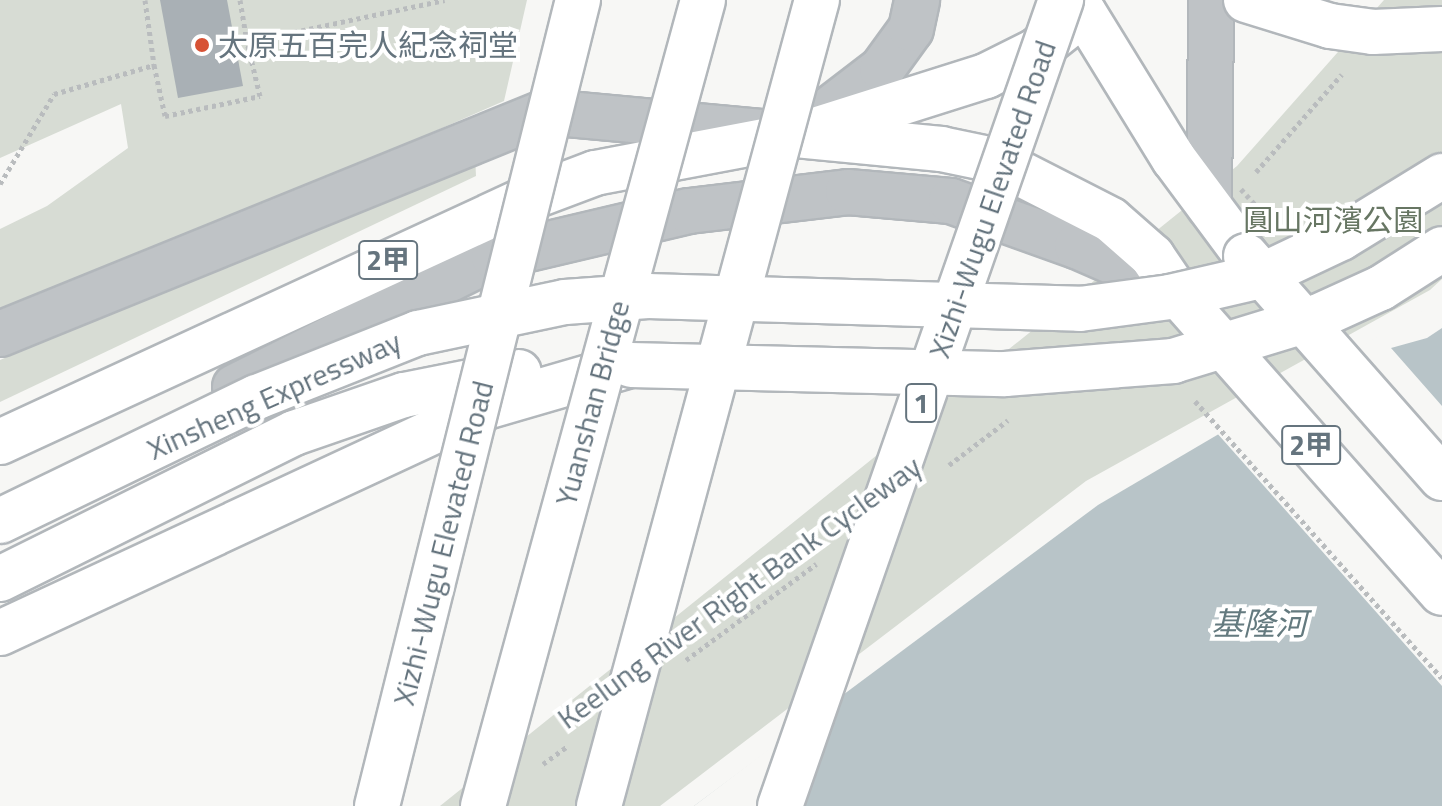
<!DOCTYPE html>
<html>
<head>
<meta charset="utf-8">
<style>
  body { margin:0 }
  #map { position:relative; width:1442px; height:806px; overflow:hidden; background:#f7f7f5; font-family:"Titillium Web","Noto Sans TC",sans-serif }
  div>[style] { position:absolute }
  .green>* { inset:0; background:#d7dcd4 }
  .water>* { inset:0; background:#b8c4c8 }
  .pier>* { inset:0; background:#f7f7f5 }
  .building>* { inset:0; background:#a9b0b5 }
  .path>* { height:5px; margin-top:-2.5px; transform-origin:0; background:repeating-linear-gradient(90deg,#b9bcbe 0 4px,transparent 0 8px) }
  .roads { filter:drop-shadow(2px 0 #b2b7bb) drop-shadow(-2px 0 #b2b7bb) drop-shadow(0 2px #b2b7bb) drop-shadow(0 -2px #b2b7bb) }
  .minor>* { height:44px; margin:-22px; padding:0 22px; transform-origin:22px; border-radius:22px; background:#bfc3c6 }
  .major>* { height:44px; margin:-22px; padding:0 22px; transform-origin:22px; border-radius:22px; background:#fff }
  .highway>* { height:44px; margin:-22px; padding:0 22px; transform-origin:22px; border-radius:22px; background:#fff }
  .path-bridge>* { height:5px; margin-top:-2.5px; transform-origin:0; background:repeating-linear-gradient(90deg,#b9bcbe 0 4px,transparent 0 8px) }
  .bridges { filter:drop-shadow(2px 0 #b2b7bb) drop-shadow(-2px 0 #b2b7bb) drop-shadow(0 2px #b2b7bb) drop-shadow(0 -2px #b2b7bb) }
  .major-bridge>* { height:44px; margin:-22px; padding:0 22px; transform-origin:22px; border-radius:22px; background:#fff }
  .highway-bridge>* { height:44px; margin:-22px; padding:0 22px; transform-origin:22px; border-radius:22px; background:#fff }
  .dots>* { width:22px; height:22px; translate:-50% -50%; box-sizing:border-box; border:4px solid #fff; border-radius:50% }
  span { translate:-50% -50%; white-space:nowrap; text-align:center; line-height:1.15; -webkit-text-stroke:8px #fff; paint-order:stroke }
  .shield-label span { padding:2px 6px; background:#fff; border:2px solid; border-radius:6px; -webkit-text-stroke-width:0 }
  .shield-label { font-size:28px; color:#65747e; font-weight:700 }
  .poi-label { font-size:30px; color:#65747e }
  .left { translate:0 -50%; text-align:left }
  .street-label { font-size:30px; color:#65747e }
  .park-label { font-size:30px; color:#677663 }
  .water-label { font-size:32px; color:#647a7f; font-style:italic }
</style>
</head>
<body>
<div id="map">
  <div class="green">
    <div style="clip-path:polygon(0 0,527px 0,504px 101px,179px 243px,0 308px,0 229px,47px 206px,128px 148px,121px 104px,0 158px)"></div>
    <div style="clip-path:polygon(1384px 0,1442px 0,1442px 279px,1430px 290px,1086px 481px,660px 806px,440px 806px,1237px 166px)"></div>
    <div style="clip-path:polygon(475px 155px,476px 176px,0 402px,0 360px)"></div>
  </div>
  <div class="water">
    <div style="clip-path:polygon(1442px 303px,1442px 806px,694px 806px,1098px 505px)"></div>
  </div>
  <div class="pier">
    <div style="clip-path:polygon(1442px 299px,1442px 328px,1427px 338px,1391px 348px,1442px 406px,1442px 686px,1216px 432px)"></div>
    <div style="clip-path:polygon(777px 743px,756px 806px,694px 806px)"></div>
  </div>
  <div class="building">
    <div style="clip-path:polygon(160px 0,227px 0,243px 86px,178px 98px)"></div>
  </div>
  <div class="path">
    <div style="left:145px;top:0;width:66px;rotate:82.1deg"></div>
    <div style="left:240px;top:0;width:43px;rotate:80.5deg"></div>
    <div style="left:1256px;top:172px;width:130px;rotate:-48.7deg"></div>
    <div style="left:0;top:184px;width:105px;rotate:-59deg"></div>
    <div style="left:54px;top:94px;width:104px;rotate:-16.2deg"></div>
    <div style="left:154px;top:65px;width:52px;rotate:77.8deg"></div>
    <div style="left:165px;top:116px;width:97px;rotate:-11.9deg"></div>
    <div style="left:260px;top:96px;width:56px;rotate:-103.5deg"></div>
    <div style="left:247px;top:42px;width:202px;rotate:-12deg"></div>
    <div style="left:949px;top:465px;width:74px;rotate:-37.3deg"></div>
    <div style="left:686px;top:660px;width:162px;rotate:-36.4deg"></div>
    <div style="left:543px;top:764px;width:31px;rotate:-36deg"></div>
  </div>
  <div class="roads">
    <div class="minor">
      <div style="left:1209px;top:206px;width:206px;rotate:-89.4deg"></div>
      <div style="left:0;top:334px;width:589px;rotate:-22.13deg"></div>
      <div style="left:546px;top:112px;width:251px;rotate:5.3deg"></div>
      <div style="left:796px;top:135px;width:108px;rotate:-37.5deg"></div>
      <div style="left:882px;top:69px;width:49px;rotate:-54.1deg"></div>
      <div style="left:911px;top:29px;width:30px;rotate:-78deg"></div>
      <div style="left:235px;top:387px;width:290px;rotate:-26.7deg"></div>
      <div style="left:494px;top:257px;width:200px;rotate:-13.3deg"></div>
      <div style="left:689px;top:211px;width:160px;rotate:-6.8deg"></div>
      <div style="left:848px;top:192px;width:103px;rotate:5deg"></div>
      <div style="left:951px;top:201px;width:134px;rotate:19.7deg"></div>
      <div style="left:1077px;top:246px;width:103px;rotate:23.6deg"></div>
    </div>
    <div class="major">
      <div style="left:1076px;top:0;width:187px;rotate:58.4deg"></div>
      <div style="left:1174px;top:159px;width:121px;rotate:53.4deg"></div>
      <div style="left:818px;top:129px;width:176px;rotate:-17.5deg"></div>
      <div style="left:986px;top:76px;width:56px;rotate:-26.6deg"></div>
      <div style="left:1036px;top:51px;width:61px;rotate:-38.4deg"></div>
      <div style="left:0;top:442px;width:583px;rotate:-24.76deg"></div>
      <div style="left:529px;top:198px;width:71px;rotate:-20.7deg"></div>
      <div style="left:595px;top:173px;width:205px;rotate:-10.7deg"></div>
      <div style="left:796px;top:135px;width:146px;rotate:5.5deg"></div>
      <div style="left:941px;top:149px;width:54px;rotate:11.7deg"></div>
      <div style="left:994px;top:160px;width:131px;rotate:27.1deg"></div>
      <div style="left:1111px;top:220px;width:55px;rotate:41.3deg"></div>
      <div style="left:1152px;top:256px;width:50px;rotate:55.7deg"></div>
    </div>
    <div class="highway">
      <div style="left:0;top:579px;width:328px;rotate:-26.4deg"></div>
      <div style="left:294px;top:433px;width:116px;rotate:-19.1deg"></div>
      <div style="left:404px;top:395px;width:117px;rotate:-11.3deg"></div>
      <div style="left:0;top:633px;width:536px;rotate:-24.94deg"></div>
      <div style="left:486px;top:407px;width:151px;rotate:-16.2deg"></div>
    </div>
  </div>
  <div class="path-bridge">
    <div style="left:1241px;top:189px;width:31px;rotate:48deg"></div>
    <div style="left:1195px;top:401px;width:371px;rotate:48.3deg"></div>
  </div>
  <div class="bridges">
    <div class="major-bridge">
      <div style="left:1246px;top:256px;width:296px;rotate:48.6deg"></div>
      <div style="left:1180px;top:297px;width:395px;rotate:48.5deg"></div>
    </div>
    <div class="highway-bridge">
      <div style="left:1246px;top:0;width:88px;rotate:17.2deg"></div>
      <div style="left:1330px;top:26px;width:43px;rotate:7.9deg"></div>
      <div style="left:1373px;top:32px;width:69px;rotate:-2.5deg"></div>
      <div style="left:631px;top:365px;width:374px;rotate:1.4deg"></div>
      <div style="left:1005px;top:374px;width:169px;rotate:-4.4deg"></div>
      <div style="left:1173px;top:361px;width:151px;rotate:-17deg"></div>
      <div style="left:1317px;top:317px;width:70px;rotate:-24.4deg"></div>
      <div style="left:1381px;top:288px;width:72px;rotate:-32.6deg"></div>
      <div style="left:0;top:521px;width:285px;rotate:-25.8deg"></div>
      <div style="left:257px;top:397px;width:173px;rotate:-21.7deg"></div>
      <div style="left:418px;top:333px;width:150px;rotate:-11.9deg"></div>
      <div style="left:565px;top:302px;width:83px;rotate:-4.1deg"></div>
      <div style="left:648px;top:296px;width:432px;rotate:1.7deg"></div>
      <div style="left:1080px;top:309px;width:91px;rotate:-7.6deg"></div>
      <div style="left:1170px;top:297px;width:93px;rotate:-13deg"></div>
      <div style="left:1261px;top:276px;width:89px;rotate:-25.4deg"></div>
      <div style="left:1341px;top:238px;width:119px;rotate:-31.5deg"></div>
      <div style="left:377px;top:806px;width:831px;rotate:-76deg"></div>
      <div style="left:483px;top:806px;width:835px;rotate:-74.73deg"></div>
      <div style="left:599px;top:806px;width:835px;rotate:-74.87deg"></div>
      <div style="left:780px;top:806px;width:854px;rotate:-70.78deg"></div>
    </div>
  </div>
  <div class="dots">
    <div style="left:202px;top:45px;background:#d75235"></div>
  </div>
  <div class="shield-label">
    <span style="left:388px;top:260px">2甲</span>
    <span style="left:921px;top:403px">1</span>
    <span style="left:1311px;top:445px">2甲</span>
  </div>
  <div class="poi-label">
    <span class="left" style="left:218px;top:45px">太原五百完人紀念祠堂</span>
  </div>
  <div class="street-label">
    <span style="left:992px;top:199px;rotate:-71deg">Xizhi-Wugu Elevated Road</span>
    <span style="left:274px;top:395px;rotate:-24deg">Xinsheng Expressway</span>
    <span style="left:592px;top:403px;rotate:-75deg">Yuanshan Bridge</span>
    <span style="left:443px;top:543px;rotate:-76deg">Xizhi-Wugu Elevated Road</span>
    <span style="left:739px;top:592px;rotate:-36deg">Keelung River Right Bank Cycleway</span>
  </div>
  <div class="park-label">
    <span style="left:1333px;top:220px">圓山河濱公園</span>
  </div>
  <div class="water-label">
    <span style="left:1259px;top:623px">基隆河</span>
  </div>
</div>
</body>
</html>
